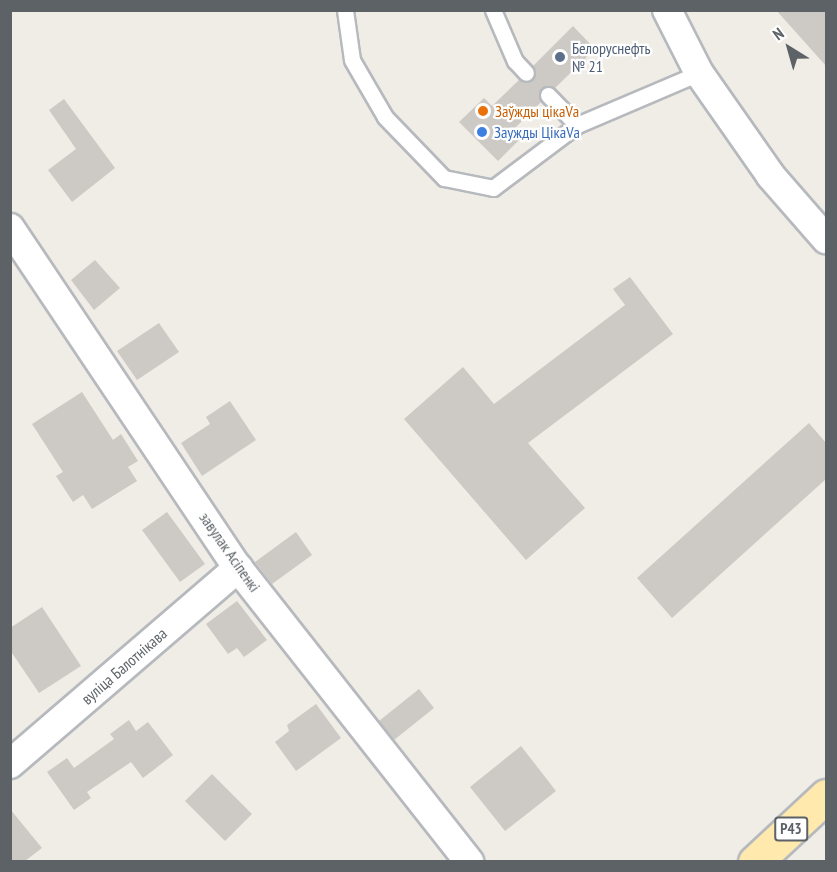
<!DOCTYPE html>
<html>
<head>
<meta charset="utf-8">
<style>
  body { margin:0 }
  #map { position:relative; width:837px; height:872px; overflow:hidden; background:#f0ede6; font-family:"PT Sans Narrow",sans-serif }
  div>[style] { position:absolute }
  .building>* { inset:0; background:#cdc9c5 }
  .roads { filter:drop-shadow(2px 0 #b6b9bd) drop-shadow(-2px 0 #b6b9bd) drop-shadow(0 2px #b6b9bd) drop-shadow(0 -2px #b6b9bd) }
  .service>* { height:15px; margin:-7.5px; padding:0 7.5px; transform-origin:7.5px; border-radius:7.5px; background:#fff }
  .minor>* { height:28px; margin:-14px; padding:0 14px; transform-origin:14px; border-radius:14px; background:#fff }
  .primary>* { height:33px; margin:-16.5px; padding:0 16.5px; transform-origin:16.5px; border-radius:16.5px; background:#ffe9ac }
  .dots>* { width:16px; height:16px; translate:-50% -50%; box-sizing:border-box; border:3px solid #fff; border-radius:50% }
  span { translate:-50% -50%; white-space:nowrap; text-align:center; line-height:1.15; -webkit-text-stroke:4.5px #fff; paint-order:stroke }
  .shield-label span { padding:2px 4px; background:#fff; border:2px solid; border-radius:4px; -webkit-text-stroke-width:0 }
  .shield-label { font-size:15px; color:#5d6266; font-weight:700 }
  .service-label { font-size:16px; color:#4e5e75 }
  .left { translate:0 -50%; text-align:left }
  .food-label { font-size:16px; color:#c56008 }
  .shop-label { font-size:16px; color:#366cbe }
  .street-label { font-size:16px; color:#5d6266 }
  .frame { position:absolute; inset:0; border:12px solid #5d6266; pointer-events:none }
  .north { position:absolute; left:759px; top:18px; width:60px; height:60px; -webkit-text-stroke:4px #fff; paint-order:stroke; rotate:323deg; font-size:16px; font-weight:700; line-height:24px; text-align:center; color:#5d6266 }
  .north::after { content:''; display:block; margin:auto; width:21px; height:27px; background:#5d6266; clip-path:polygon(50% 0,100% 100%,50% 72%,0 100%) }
</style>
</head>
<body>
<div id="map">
  <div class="building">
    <div style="clip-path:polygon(776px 10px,826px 10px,826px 66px)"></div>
    <div style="clip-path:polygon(573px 26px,595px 49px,555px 88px,541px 88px,541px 102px,514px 129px,522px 137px,498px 161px,459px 122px,484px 98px,492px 106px,519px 80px,532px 81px,533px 66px)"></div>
    <div style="clip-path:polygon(64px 99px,115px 168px,72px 202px,48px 170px,76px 149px,49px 110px)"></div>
    <div style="clip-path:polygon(95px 260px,120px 288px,94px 310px,71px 280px)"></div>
    <div style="clip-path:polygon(630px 277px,673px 334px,528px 443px,585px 508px,526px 560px,404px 419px,463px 367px,494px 404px,625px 305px,613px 289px)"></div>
    <div style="clip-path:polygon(159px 323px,179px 352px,137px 380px,117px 351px)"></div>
    <div style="clip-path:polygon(82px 392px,113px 440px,121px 434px,138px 461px,128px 467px,137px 481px,92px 509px,83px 495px,73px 502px,56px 476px,63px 472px,32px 424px)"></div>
    <div style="clip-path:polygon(230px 401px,256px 440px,202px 476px,181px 443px,210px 424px,206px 417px)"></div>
    <div style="clip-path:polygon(809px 423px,826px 443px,826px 479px,672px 618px,637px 578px)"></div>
    <div style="clip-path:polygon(167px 512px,205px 564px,180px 582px,142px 530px)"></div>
    <div style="clip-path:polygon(296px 532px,312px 555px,272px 584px,255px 562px)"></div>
    <div style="clip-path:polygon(237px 601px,267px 640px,244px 657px,237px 648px,228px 654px,206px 624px)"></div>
    <div style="clip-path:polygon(42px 607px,81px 666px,39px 693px,10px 650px,10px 628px)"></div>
    <div style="clip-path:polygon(419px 689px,434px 708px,394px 740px,379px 721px)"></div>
    <div style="clip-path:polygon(316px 704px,341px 738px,296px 771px,275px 742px,289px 731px,287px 725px)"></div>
    <div style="clip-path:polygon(129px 720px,136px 731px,148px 722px,173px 755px,143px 778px,131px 762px,87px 792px,91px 798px,74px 810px,47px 772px,67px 758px,74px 768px,114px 739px,110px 734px)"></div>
    <div style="clip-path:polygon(521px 746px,556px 791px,505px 831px,470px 787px)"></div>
    <div style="clip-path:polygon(212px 774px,252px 814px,225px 841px,185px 801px)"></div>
    <div style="clip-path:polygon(10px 809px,42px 848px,25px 861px,10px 861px)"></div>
  </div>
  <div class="roads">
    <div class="service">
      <div style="left:345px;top:10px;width:50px;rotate:82deg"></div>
      <div style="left:352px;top:60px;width:66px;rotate:59.9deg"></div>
      <div style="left:385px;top:117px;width:85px;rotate:46deg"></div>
      <div style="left:444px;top:178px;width:50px;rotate:11.5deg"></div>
      <div style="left:493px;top:188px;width:105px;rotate:-36.9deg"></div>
      <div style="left:493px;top:10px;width:56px;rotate:66.7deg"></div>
      <div style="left:515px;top:61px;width:16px;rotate:47deg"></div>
      <div style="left:548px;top:95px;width:42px;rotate:46deg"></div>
      <div style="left:577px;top:125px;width:133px;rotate:-23.1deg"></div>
    </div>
    <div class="minor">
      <div style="left:667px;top:10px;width:71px;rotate:63.1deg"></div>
      <div style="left:699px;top:73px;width:126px;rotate:55deg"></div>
      <div style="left:771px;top:176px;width:84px;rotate:48.9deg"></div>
      <div style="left:10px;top:228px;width:409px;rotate:56.2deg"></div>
      <div style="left:238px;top:568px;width:374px;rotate:51.8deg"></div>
      <div style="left:10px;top:764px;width:301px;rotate:-40.7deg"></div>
    </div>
    <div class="primary">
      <div style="left:755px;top:862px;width:97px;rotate:-42.9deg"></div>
    </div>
  </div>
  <div class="dots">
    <div style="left:560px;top:57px;background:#5c6f8a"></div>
    <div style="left:483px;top:111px;background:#e8710a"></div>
    <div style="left:482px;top:132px;background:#3f7fe0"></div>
  </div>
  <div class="shield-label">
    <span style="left:791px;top:829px">Р43</span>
  </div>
  <div class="service-label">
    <span class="left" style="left:572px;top:57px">Белоруснефть<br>№ 21</span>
  </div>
  <div class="food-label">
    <span class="left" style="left:495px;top:111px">Заўжды цікаVа</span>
  </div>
  <div class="shop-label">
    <span class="left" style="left:494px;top:132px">Заужды ЦікаVа</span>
  </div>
  <div class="street-label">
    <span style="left:230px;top:552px;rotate:55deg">завулак Асіпенкі</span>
    <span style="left:124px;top:666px;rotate:-41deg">вуліца Балотнікава</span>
  </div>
  <div class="frame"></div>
  <div class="north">N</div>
</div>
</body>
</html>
